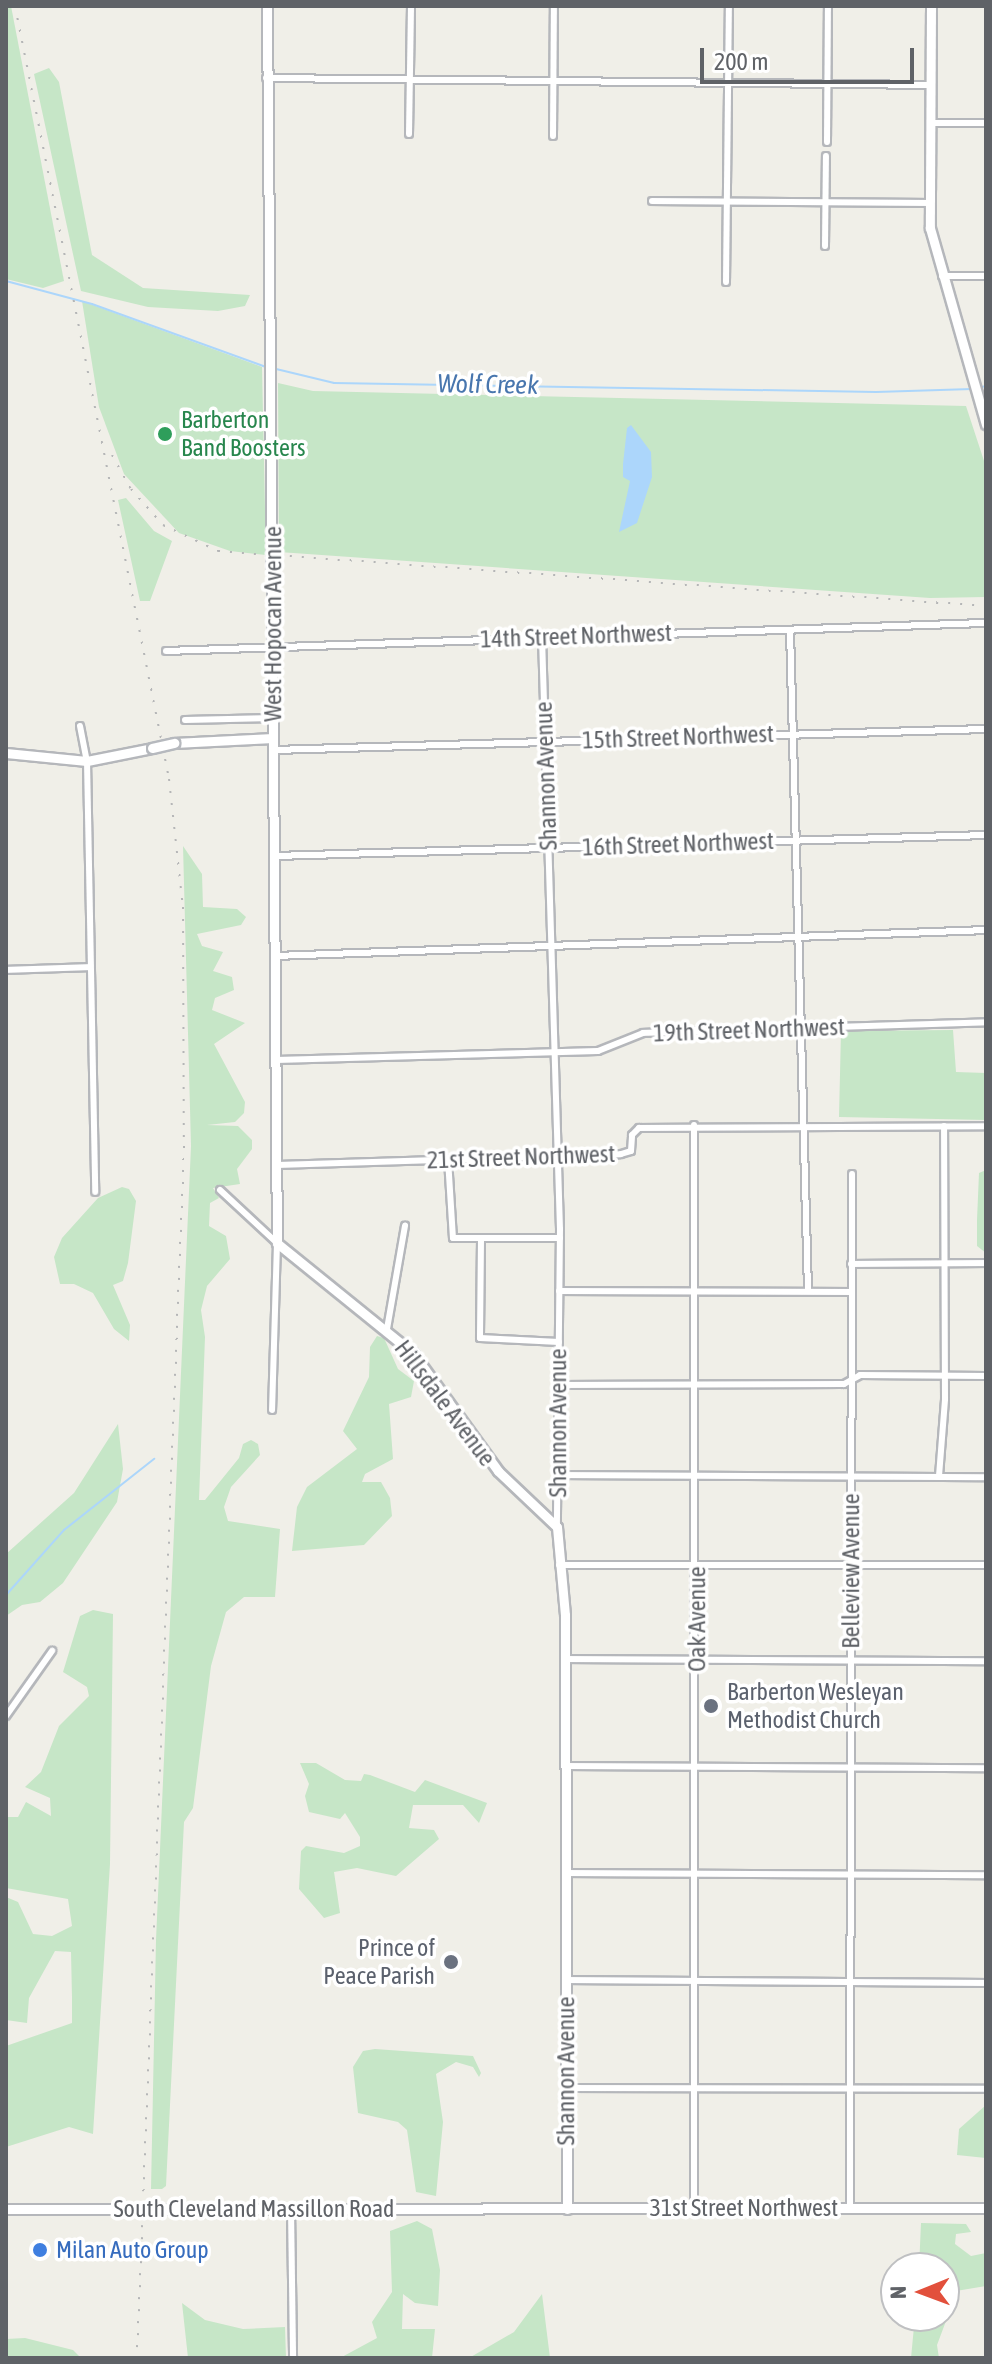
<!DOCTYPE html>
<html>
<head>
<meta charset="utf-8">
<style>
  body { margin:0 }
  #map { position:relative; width:992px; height:2364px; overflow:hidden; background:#f0efe8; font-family:"Asap Condensed",sans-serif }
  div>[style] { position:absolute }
  .green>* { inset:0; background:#c6e6c7 }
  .water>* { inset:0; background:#acd6fb }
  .stream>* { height:2px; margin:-1px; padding:0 1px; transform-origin:1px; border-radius:1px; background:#acd6fb }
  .roads { filter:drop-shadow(2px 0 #b5b7bb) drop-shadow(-2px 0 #b5b7bb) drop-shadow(0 2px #b5b7bb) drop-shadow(0 -2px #b5b7bb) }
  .street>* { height:6px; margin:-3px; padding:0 3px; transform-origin:3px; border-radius:3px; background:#fff }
  .secondary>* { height:9px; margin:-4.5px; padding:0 4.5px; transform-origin:4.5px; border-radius:4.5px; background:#fff }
  .rail>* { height:2px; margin-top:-1px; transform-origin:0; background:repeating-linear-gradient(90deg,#b5b6b7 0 2px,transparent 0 12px) }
  .bridges { filter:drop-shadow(2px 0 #b6b9be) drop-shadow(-2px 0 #b6b9be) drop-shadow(0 2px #b6b9be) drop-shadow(0 -2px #b6b9be) }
  .secondary-bridge>* { height:9px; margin:-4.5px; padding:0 4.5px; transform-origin:4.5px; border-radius:4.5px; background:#fff }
  .dots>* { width:22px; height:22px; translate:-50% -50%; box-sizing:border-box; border:4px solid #fff; border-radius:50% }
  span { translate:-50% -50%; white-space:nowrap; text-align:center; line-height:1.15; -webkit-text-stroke:7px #fff; paint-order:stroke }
  .leisure-label { font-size:24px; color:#27864d }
  .left { translate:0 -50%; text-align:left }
  .street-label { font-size:24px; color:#5f6267 }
  .worship-label { font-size:24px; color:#5b616d }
  .right { translate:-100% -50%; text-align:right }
  .shop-label { font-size:24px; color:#366cbe }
  .water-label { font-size:26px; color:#4876ae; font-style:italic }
  .frame { position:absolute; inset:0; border:8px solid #5f6267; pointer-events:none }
  .north { position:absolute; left:880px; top:2252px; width:80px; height:80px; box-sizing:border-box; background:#fff; border:2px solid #bfc0c2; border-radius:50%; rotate:269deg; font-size:22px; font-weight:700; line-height:32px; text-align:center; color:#5f6267 }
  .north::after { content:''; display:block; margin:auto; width:28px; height:36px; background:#e2503c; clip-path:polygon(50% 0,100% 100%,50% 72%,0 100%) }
  .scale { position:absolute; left:700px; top:48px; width:214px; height:36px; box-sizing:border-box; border:4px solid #5f6267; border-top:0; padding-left:10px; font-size:24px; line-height:28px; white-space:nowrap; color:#5f6267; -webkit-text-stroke:6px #fff; paint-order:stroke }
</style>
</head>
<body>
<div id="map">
  <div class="green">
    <div style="clip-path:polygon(6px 6px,11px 6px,64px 281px,43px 288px,6px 279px)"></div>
    <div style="clip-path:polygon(49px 68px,59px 82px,92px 255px,143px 288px,250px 295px,245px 306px,218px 311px,148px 307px,81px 291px,34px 74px)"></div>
    <div style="clip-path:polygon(82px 301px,262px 367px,266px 555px,230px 551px,179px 533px,124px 474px,99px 407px)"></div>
    <div style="clip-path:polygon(278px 383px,313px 391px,966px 406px,986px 467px,986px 597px,930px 598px,279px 552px)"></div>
    <div style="clip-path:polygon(126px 498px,154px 531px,172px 541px,150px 601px,140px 601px,118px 500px)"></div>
    <div style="clip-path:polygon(183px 846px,202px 874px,203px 907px,237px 909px,246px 917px,241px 925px,197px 934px,202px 946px,223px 952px,213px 971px,232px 977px,234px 990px,215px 998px,212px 1010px,245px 1023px,214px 1044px,245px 1102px,244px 1113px,235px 1122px,207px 1125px,238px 1126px,252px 1140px,252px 1149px,237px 1169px,240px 1184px,213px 1188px,219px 1198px,210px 1203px,209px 1226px,226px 1236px,230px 1259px,207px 1286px,201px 1310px,205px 1337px,199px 1500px,205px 1500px,239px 1458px,243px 1444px,251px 1440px,258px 1444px,260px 1455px,231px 1487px,224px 1507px,228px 1521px,280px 1529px,275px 1597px,244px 1597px,226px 1612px,211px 1666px,193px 1808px,184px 1822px,166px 2186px,162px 2189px,151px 2189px,156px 1940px,191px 1146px)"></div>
    <div style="clip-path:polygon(953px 1030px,956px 1072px,986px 1073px,986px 1120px,839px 1117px,841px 1031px)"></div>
    <div style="clip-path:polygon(986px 1170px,986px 1253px,977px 1246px,977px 1220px,979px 1173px)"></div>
    <div style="clip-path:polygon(122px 1187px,129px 1189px,136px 1201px,128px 1263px,123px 1281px,113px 1285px,130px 1325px,129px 1341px,114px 1329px,93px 1293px,74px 1284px,60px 1284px,54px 1257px,62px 1238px,98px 1198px)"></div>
    <div style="clip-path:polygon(377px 1336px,384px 1338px,398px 1369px,414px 1381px,411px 1397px,389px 1404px,393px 1459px,365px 1474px,362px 1482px,381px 1482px,390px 1498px,392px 1516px,364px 1545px,292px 1551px,297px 1507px,307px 1487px,357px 1449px,343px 1431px,369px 1377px,370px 1347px)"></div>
    <div style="clip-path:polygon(118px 1424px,123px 1469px,117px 1502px,63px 1583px,40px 1602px,22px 1605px,6px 1616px,6px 1554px,74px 1493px)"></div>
    <div style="clip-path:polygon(93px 1610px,113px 1614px,110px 1864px,93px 2134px,69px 2127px,6px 2147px,6px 2046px,72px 2023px,72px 1998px,71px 1952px,55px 1951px,29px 1998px,27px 2023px,6px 2020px,6px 1897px,18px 1902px,33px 1934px,52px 1936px,72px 1926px,68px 1899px,6px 1888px,6px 1817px,18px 1817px,26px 1802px,51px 1816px,50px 1798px,25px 1787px,41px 1772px,59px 1726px,89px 1696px,87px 1687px,63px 1672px,80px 1616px)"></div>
    <div style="clip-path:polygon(300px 1763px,316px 1763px,345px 1780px,361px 1781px,364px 1774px,370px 1775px,415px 1792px,425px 1780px,487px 1803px,479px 1823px,463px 1805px,413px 1805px,409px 1828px,434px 1830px,439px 1839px,396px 1876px,357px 1868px,334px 1872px,340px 1913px,324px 1918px,299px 1889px,301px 1851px,306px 1846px,344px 1853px,360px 1846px,360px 1837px,345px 1813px,340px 1819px,309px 1812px,305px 1796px,309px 1784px)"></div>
    <div style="clip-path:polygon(375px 2049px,473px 2056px,481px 2073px,479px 2077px,473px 2067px,456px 2062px,436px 2074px,443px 2122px,436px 2196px,416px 2192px,407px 2130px,398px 2122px,358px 2113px,353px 2067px,363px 2051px)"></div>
    <div style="clip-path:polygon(986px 2105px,986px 2158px,957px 2155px,959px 2129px)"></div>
    <div style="clip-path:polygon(417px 2221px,432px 2229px,440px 2270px,438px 2306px,415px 2303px,403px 2294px,402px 2329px,435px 2329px,432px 2358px,340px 2358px,377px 2338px,372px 2322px,392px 2292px,390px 2231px)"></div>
    <div style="clip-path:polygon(921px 2223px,966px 2224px,971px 2232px,956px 2234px,955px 2244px,971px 2256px,986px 2253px,986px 2286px,944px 2293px,944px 2268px,919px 2268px)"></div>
    <div style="clip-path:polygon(542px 2294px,550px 2358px,469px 2358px,514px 2332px)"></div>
    <div style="clip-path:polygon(182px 2303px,205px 2320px,243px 2329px,285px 2327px,286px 2358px,188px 2358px)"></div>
    <div style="clip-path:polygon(944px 2313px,946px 2321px,937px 2345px,939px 2358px,911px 2358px,915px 2316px)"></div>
    <div style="clip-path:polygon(25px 2338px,73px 2350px,81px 2358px,6px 2358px,6px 2339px)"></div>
  </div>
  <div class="water">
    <div style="clip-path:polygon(631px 425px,651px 452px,652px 477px,637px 523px,619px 532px,630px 481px,623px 477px,623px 464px,627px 428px)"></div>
  </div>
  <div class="stream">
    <div style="left:6px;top:281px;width:89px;rotate:15deg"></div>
    <div style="left:92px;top:304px;width:185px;rotate:19.9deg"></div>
    <div style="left:272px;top:368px;width:64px;rotate:13.6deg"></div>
    <div style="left:334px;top:383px;width:542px;rotate:0.95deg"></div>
    <div style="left:876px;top:392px;width:96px;rotate:-1.8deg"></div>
    <div style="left:978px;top:388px;width:8px;rotate:-14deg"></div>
    <div style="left:6px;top:1595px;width:87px;rotate:-48.3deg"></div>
    <div style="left:64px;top:1530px;width:115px;rotate:-38.3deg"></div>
  </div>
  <div class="roads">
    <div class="street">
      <div style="left:266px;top:78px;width:665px;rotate:0.6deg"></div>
      <div style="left:930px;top:123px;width:56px"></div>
      <div style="left:409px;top:134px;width:128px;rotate:-89.1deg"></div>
      <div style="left:553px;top:136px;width:130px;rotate:-89.6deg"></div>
      <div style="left:827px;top:142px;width:136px;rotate:-89.6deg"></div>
      <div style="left:652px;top:201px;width:277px;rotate:0.4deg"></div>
      <div style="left:825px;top:246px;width:90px;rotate:-89.4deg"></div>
      <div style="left:942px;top:276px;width:44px"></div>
      <div style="left:726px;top:282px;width:276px;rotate:-89.4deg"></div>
      <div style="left:790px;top:630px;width:661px;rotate:88.44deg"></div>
      <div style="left:542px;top:637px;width:592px;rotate:88.26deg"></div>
      <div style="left:560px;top:1229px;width:296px;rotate:90.6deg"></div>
      <div style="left:166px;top:651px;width:820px;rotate:-1.96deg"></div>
      <div style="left:185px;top:720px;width:88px;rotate:-1.3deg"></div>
      <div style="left:80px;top:726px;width:36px;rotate:79deg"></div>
      <div style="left:87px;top:761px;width:431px;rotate:88.9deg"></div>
      <div style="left:274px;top:750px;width:712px;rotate:-1.69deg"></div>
      <div style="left:275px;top:856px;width:711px;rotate:-1.69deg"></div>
      <div style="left:275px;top:956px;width:711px;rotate:-2.09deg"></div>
      <div style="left:6px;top:970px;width:84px;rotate:-2deg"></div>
      <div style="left:276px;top:1060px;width:322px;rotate:-1.6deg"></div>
      <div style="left:598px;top:1051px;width:48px;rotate:-21.8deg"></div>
      <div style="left:643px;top:1033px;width:343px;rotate:-1.8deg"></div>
      <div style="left:694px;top:1125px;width:1083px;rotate:90deg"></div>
      <div style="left:448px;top:1159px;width:79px;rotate:86.4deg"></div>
      <div style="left:453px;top:1238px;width:107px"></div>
      <div style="left:277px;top:1165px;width:344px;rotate:-1.8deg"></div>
      <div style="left:621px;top:1154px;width:10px;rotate:-17deg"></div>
      <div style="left:631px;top:1151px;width:16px;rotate:-86deg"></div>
      <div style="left:632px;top:1135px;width:10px;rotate:-45deg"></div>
      <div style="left:639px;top:1128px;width:347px;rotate:-0.3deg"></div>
      <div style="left:220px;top:1190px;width:78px;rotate:42.9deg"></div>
      <div style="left:277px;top:1243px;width:167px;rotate:91.7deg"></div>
      <div style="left:481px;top:1240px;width:98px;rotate:90.6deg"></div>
      <div style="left:480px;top:1338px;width:79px;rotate:2.9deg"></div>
      <div style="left:851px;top:1264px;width:135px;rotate:-0.4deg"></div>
      <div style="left:559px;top:1291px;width:292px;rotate:0.2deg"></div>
      <div style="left:387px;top:1329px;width:105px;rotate:-80.1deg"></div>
      <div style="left:558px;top:1385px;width:286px;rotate:-0.2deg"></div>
      <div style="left:844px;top:1384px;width:18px;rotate:-29deg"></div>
      <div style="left:860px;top:1375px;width:126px;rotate:0.5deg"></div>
      <div style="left:557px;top:1475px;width:429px;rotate:0.3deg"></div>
      <div style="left:939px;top:1476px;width:77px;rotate:-85.5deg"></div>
      <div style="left:945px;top:1399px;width:273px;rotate:-90.2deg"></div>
      <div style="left:559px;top:1565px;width:427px"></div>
      <div style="left:565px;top:1659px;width:421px;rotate:0.3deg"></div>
      <div style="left:6px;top:1716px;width:80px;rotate:-54.7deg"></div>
      <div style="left:566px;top:1766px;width:420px;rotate:0.3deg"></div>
      <div style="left:566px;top:1873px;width:420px;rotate:0.3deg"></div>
      <div style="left:566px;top:1980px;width:420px;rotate:0.4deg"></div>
      <div style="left:566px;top:2088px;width:420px;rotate:0.1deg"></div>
      <div style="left:850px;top:2208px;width:1034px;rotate:-89.89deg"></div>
      <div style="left:291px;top:2209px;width:149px;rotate:89.2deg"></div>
    </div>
    <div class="secondary">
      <div style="left:267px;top:6px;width:1237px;rotate:89.54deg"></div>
      <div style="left:277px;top:1243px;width:175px;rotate:39deg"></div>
      <div style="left:413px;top:1353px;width:145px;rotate:54.2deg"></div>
      <div style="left:498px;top:1471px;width:81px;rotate:43.5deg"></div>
      <div style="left:557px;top:1527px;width:88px;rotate:84.8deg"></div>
      <div style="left:565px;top:1615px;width:594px;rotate:89.81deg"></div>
      <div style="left:931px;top:6px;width:222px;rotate:90.3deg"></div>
      <div style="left:930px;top:228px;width:204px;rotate:74.1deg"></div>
      <div style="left:174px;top:743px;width:99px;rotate:-2.9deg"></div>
      <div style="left:6px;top:753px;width:81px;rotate:5.6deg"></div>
      <div style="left:87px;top:761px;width:66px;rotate:-11.3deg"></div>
      <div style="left:6px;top:2209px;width:980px;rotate:-0.06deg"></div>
    </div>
  </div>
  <div class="rail">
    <div style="left:15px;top:6px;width:788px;rotate:78.73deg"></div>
    <div style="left:169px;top:779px;width:129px;rotate:83.8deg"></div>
    <div style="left:183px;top:907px;width:239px;rotate:89.8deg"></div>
    <div style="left:184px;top:1146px;width:1213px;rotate:92.22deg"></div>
    <div style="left:112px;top:455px;width:39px;rotate:61deg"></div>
    <div style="left:131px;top:489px;width:48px;rotate:48.4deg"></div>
    <div style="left:163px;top:525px;width:61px;rotate:25.3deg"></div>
    <div style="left:218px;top:551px;width:770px;rotate:4.1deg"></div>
  </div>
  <div class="bridges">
    <div class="secondary-bridge">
      <div style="left:152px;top:748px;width:23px;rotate:-13deg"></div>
    </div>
  </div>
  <div class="dots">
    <div style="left:165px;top:434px;background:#2e9e5b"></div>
    <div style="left:711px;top:1706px;background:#6b7280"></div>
    <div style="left:451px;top:1962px;background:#6b7280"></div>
    <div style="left:40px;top:2250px;background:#3f7fe0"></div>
  </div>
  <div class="leisure-label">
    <span class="left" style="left:181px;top:434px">Barberton<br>Band Boosters</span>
  </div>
  <div class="street-label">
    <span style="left:273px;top:624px;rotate:-90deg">West Hopocan Avenue</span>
    <span style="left:576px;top:636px;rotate:-2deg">14th Street Northwest</span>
    <span style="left:678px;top:737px;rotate:-2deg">15th Street Northwest</span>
    <span style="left:546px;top:776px;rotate:-92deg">Shannon Avenue</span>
    <span style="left:678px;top:844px;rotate:-2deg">16th Street Northwest</span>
    <span style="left:749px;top:1030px;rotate:-2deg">19th Street Northwest</span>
    <span style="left:521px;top:1157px;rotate:-2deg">21st Street Northwest</span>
    <span style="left:445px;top:1403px;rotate:53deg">Hillsdale Avenue</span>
    <span style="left:558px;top:1423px;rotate:-90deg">Shannon Avenue</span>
    <span style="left:851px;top:1571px;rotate:-90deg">Belleview Avenue</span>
    <span style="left:697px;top:1619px;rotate:-90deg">Oak Avenue</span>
    <span style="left:566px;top:2071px;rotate:-90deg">Shannon Avenue</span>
    <span style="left:744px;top:2208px">31st Street Northwest</span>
    <span style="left:254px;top:2209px">South Cleveland Massillon Road</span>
  </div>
  <div class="worship-label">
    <span class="left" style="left:727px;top:1706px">Barberton Wesleyan<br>Methodist Church</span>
    <span class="right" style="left:435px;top:1962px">Prince of<br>Peace Parish</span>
  </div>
  <div class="shop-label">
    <span class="left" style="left:56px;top:2250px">Milan Auto Group</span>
  </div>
  <div class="water-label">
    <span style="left:488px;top:385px;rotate:1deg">Wolf Creek</span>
  </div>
  <div class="frame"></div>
  <div class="north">N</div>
  <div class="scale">200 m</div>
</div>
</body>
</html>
